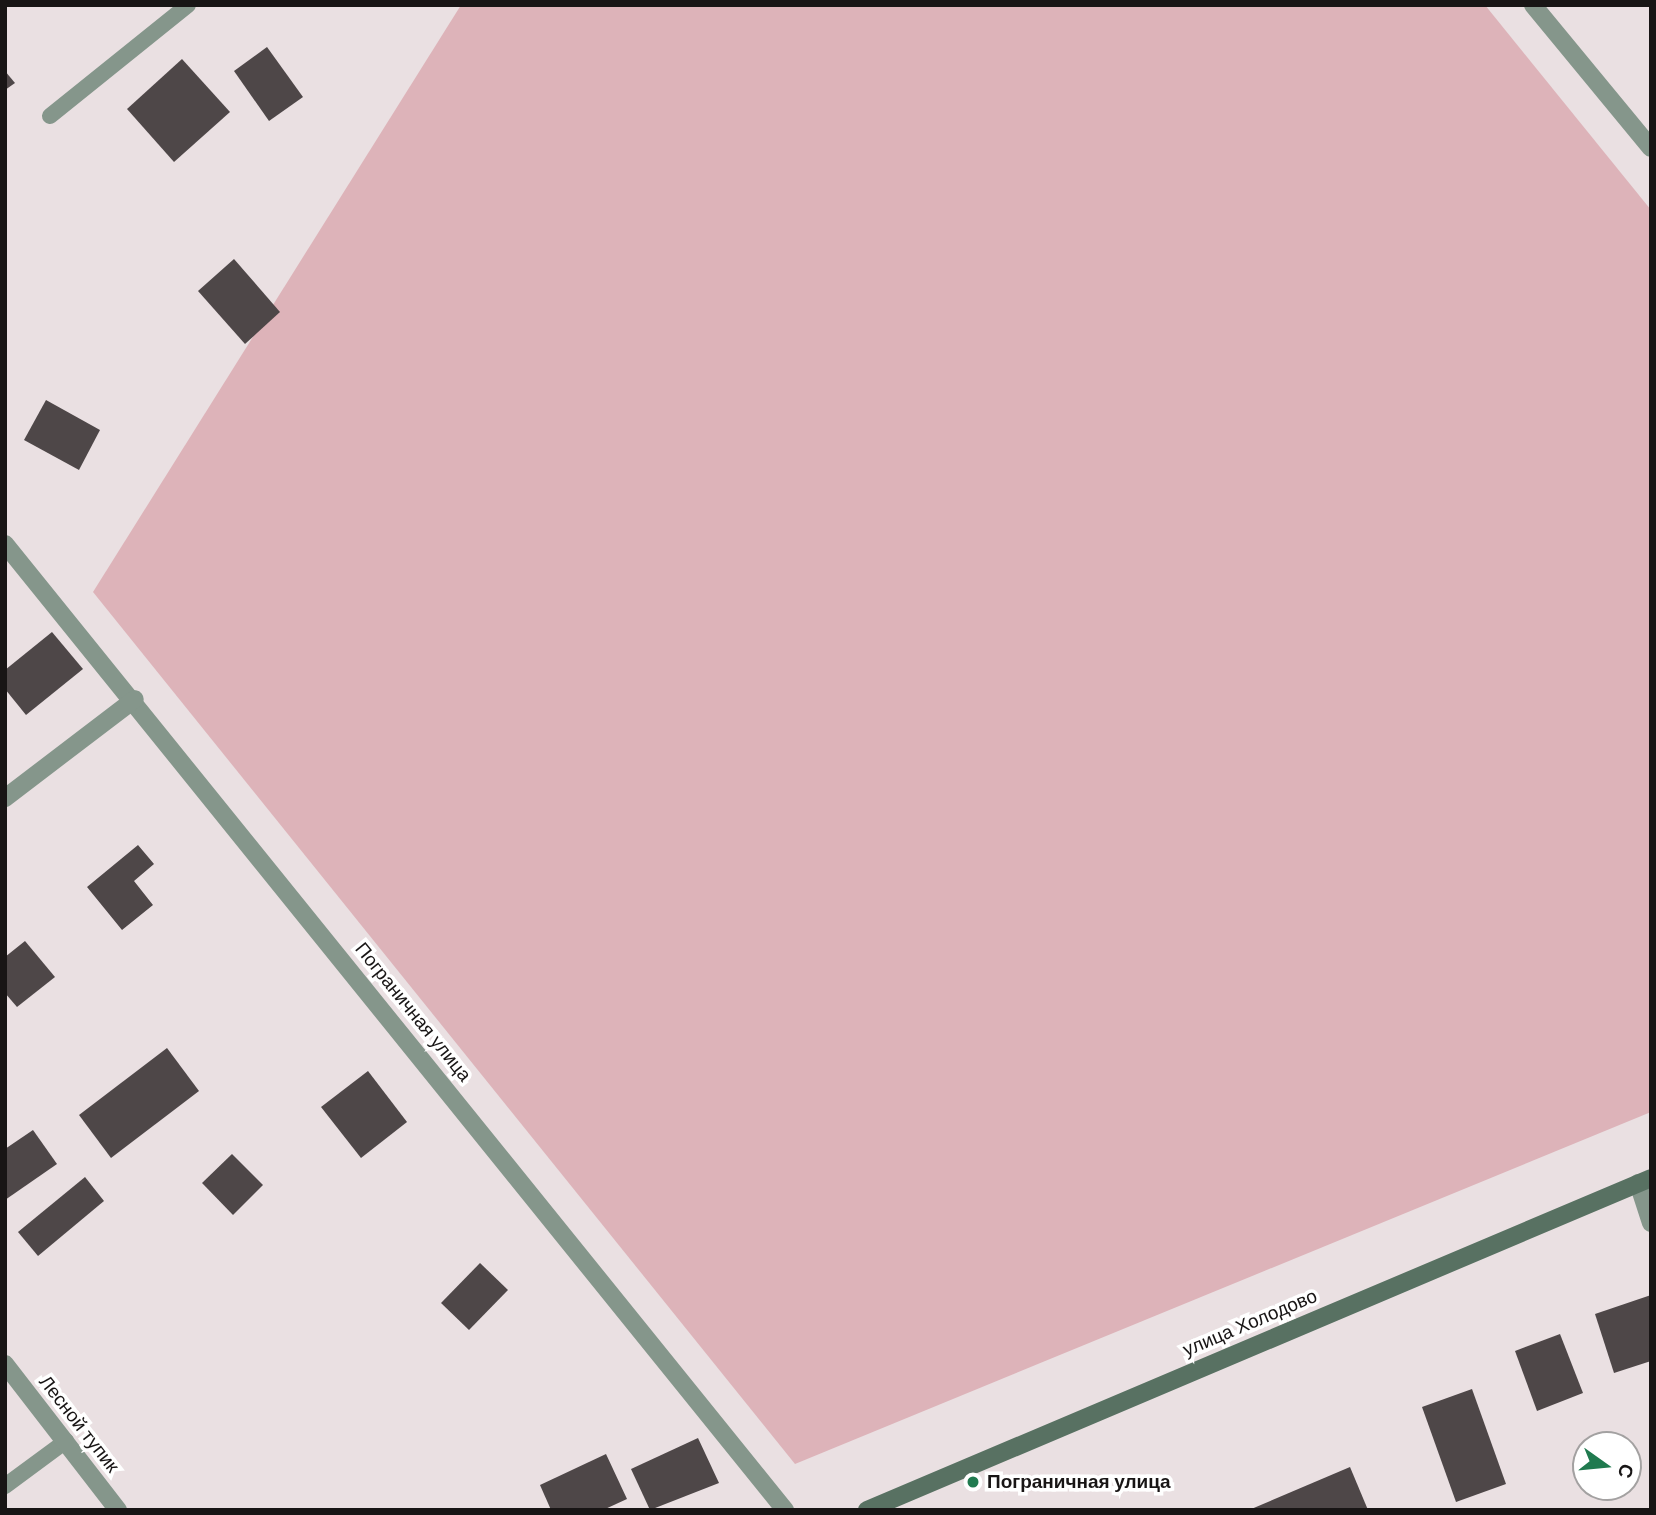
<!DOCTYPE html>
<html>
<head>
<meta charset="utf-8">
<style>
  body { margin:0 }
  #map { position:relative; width:1656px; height:1515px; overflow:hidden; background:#eae0e2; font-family:"DM Sans",sans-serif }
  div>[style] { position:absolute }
  .green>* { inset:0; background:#ddb3b9 }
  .building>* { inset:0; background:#4e4748 }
  .lane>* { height:16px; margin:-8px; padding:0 8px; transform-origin:8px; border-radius:8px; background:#85968b }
  .street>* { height:18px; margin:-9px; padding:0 9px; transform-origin:9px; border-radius:9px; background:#85968b }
  .secondary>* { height:18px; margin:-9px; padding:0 9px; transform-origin:9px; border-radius:9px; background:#587162 }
  .dots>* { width:19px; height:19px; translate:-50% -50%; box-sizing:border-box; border:4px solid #fff; border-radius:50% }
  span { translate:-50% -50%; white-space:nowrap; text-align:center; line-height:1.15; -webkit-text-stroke:7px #fff; paint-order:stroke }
  .street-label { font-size:19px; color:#181515 }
  .poi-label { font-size:19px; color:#181515; font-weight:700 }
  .left { translate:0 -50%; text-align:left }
  .frame { position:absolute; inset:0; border:7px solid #181515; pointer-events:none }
  .north { position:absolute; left:1572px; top:1431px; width:70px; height:70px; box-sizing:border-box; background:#fff; border:2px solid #a3a1a1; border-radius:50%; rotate:105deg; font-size:19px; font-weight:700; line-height:28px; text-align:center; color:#181515 }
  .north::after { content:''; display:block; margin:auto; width:24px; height:32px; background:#207a4f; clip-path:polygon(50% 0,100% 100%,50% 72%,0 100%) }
</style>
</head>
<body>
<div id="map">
  <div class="green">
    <div style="clip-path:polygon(461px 5px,1485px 5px,1651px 210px,1651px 1112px,795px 1464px,93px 592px)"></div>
  </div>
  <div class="building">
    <div style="clip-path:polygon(267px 47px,303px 97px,269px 121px,234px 71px)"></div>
    <div style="clip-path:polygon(182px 59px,230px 112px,174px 162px,127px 109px)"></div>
    <div style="clip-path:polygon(5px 71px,15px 83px,5px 90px)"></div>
    <div style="clip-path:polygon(234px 259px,280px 312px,245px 344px,198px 291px)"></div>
    <div style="clip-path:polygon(46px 400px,100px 430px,79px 470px,24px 440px)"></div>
    <div style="clip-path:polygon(52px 632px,83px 669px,26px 715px,5px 689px,5px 670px)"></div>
    <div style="clip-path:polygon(138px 845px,154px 864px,134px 881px,153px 905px,122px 930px,87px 887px)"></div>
    <div style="clip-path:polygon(25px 941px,55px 977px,17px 1007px,5px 993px,5px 957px)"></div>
    <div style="clip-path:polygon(167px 1048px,199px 1091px,111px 1158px,79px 1115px)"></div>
    <div style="clip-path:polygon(368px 1071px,407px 1122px,361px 1158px,321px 1107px)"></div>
    <div style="clip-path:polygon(33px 1130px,57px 1164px,5px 1200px,5px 1149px)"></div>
    <div style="clip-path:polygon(232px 1154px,263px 1185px,233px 1215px,202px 1183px)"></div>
    <div style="clip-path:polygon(85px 1177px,104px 1201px,38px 1256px,18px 1232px)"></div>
    <div style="clip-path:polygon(480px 1263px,508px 1290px,469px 1330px,441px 1303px)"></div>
    <div style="clip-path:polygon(1651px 1295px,1651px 1361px,1614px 1373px,1595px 1314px)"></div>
    <div style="clip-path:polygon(1560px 1334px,1583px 1393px,1537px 1411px,1515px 1351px)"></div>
    <div style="clip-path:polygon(1472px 1389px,1506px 1484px,1456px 1502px,1422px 1407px)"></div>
    <div style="clip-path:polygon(698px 1438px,719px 1483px,650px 1510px,631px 1469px)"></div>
    <div style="clip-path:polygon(606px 1454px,627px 1499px,603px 1510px,551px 1510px,540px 1485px)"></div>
    <div style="clip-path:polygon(1350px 1467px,1368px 1510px,1249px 1510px)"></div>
  </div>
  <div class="lane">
    <div style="left:50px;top:116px;width:177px;rotate:-38.8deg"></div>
    <div style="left:5px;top:1486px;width:76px;rotate:-36.4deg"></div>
  </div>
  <div class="street">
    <div style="left:1533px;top:5px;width:185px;rotate:50.5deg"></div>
    <div style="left:5px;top:544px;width:1242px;rotate:51.08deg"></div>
    <div style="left:5px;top:798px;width:163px;rotate:-37.3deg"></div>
    <div style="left:1638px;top:1183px;width:42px;rotate:72deg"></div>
    <div style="left:5px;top:1364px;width:185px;rotate:52.3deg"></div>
  </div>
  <div class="secondary">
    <div style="left:867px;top:1510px;width:851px;rotate:-22.95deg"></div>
  </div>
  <div class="dots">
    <div style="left:973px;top:1482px;background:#207a4f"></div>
  </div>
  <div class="street-label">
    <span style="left:413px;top:1012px;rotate:51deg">Пограничная улица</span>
    <span style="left:1250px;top:1323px;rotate:-23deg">улица Холодово</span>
    <span style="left:79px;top:1424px;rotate:52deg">Лесной тупик</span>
  </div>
  <div class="poi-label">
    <span class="left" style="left:987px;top:1482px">Пограничная улица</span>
  </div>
  <div class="frame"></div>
  <div class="north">С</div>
</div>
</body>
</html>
